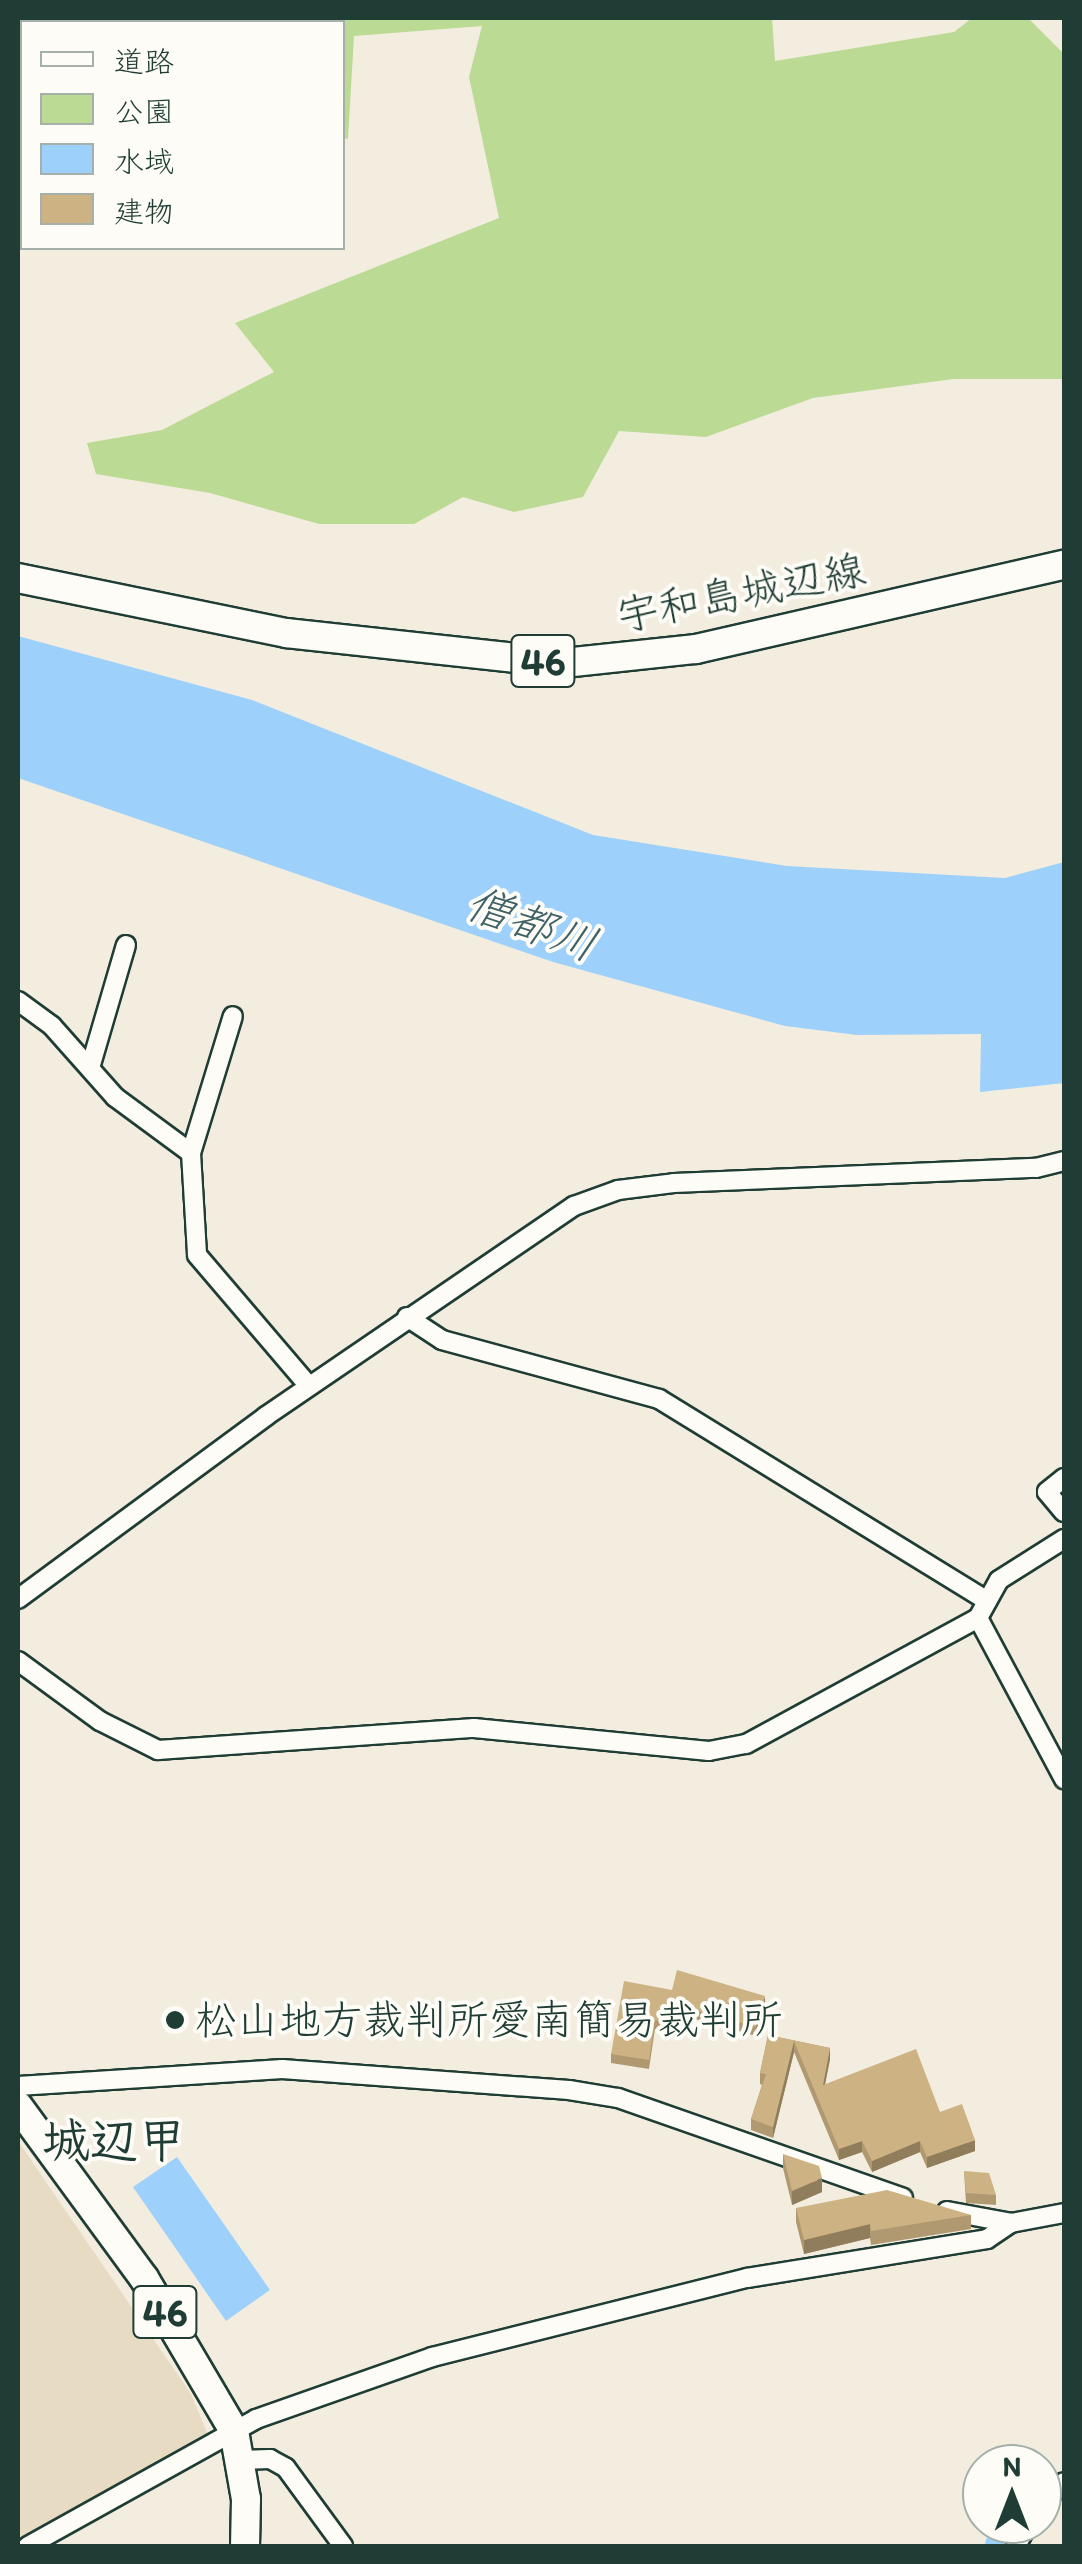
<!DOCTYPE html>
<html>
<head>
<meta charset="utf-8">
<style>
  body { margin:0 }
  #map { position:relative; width:1082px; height:2564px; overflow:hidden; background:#f3ede0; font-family:Itim,"Klee One",sans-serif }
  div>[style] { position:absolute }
  .built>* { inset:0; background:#e8dbc4 }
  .green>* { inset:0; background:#bbda93 }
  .water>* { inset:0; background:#9dd1fb }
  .river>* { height:40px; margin:-20px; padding:0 20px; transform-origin:20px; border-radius:20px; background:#9dd1fb }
  .roads { filter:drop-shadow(2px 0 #1f3d34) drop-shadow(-2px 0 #1f3d34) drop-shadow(0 2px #1f3d34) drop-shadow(0 -2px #1f3d34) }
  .minor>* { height:18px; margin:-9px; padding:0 9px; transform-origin:9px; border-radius:9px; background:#fdfcf7 }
  .primary>* { height:28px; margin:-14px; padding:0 14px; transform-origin:14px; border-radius:14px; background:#fdfcf7 }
  .wall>* { inset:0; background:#b09971 }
  .shaded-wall>* { inset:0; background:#907d5c }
  .building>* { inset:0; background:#cdb283 }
  .dots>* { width:28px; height:28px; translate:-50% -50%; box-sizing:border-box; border:5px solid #fdfcf7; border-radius:50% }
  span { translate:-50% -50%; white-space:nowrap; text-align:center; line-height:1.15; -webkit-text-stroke:8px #fdfcf7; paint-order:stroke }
  .shield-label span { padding:2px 8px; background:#fdfcf7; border:2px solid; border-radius:8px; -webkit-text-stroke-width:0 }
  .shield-label { font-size:40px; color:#1f3d34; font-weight:700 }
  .street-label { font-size:42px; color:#1f3d34 }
  .poi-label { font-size:42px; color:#1f3d34 }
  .left { translate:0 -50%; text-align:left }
  .water-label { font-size:45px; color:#3e6266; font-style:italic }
  .quarter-label { font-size:48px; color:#1f3d34; font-weight:700 }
  .frame { position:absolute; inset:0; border:20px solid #1f3d34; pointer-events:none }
  .legend { position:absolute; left:20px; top:20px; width:325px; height:230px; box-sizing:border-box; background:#fdfcf7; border:2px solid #a4b0a9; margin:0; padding:12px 18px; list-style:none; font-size:30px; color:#1f3d34 }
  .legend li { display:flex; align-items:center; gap:20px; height:50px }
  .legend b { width:50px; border:2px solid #a4b0a9 }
  .north { position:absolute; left:962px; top:2444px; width:100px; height:100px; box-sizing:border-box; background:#fdfcf7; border:2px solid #a4b0a9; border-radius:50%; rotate:0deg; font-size:28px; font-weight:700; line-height:40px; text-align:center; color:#1f3d34 }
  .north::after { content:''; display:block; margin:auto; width:35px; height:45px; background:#1f3d34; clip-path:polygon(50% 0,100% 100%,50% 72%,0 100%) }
</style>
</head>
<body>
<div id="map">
  <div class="built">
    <div style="clip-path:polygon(18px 2141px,191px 2394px,208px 2435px,18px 2544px)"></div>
  </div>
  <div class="green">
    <div style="clip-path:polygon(18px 18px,772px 18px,775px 61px,954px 32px,972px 18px,1028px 18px,1064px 54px,1064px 379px,953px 379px,813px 398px,706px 437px,619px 431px,583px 497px,514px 512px,463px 497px,414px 524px,319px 524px,210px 493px,96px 474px,87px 443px,162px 430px,274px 372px,235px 323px,499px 218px,469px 77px,482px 26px,354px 36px,348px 139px,342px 138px,342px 22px,22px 22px,22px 118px)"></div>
  </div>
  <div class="water">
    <div style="clip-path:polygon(18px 636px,252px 700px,593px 835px,787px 866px,1005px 878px,1064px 862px,1064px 1083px,980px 1092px,981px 1034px,857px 1035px,785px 1026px,553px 962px,18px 778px)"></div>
    <div style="clip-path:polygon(177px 2157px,270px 2290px,226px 2321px,133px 2187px)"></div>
  </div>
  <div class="river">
    <div style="left:1005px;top:2546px;width:26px;rotate:-58deg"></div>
  </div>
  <div class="roads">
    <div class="minor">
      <div style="left:18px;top:1001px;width:42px;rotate:36.3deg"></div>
      <div style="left:52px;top:1026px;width:95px;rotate:48.4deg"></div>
      <div style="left:115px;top:1097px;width:94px;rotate:36.4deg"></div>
      <div style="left:191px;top:1153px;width:102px;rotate:86.6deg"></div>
      <div style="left:197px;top:1255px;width:172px;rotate:49.5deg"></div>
      <div style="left:90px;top:1068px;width:128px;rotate:-73.7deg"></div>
      <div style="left:191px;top:1153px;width:143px;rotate:-73deg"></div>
      <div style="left:407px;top:1317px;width:42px;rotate:33.3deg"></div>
      <div style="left:442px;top:1340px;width:225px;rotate:15.2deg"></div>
      <div style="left:659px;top:1399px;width:385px;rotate:31.6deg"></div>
      <div style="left:1064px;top:1478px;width:22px;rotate:141deg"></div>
      <div style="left:1047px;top:1492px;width:26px;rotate:50deg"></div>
      <div style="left:18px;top:1599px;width:308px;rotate:-36.4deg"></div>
      <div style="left:266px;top:1416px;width:373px;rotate:-34.3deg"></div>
      <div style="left:574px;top:1206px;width:47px;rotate:-20deg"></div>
      <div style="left:618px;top:1190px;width:56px;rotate:-7.1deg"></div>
      <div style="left:674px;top:1183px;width:362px;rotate:-2.4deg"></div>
      <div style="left:1036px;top:1168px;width:29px;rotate:-14deg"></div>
      <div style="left:978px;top:1618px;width:183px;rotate:61.9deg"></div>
      <div style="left:18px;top:1661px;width:102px;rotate:36.2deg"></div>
      <div style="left:100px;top:1721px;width:65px;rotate:26.6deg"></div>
      <div style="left:158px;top:1750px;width:317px;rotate:-4deg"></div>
      <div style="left:474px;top:1728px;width:236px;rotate:5.6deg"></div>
      <div style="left:709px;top:1751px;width:38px;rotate:-11deg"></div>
      <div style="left:746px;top:1744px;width:264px;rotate:-28.5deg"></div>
      <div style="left:978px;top:1618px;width:43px;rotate:-61.1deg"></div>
      <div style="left:999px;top:1580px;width:77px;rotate:-32.2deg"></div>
      <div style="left:18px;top:2086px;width:265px;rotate:-3.7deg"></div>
      <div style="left:282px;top:2069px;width:288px;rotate:4.2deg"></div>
      <div style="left:569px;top:2090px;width:50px;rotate:9.3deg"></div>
      <div style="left:618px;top:2098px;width:302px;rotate:19.3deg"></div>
      <div style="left:947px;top:2211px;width:65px;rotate:10.6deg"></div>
      <div style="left:1011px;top:2223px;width:54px;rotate:-10.7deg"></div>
      <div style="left:240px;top:2460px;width:30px;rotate:-2deg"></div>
      <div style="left:270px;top:2459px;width:18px;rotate:29deg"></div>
      <div style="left:286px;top:2468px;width:97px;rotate:53.8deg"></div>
      <div style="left:1042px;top:2503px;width:30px;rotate:-44deg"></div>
      <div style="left:28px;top:2546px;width:261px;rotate:-29.1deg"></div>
      <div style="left:256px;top:2419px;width:187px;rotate:-19.4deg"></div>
      <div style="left:432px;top:2357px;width:325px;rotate:-14.1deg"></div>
      <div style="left:747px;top:2278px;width:243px;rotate:-9.2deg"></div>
      <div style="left:987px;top:2239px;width:29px;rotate:-34deg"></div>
      <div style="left:1016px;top:2546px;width:25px;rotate:-61deg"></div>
    </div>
    <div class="primary">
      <div style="left:18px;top:578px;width:274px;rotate:11.6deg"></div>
      <div style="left:286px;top:633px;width:280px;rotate:6.2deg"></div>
      <div style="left:564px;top:663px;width:133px;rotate:-6.1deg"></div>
      <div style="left:696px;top:649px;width:377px;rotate:-12.9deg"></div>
      <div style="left:18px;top:2106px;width:213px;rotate:53.8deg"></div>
      <div style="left:144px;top:2278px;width:178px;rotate:59.5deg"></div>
      <div style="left:234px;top:2431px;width:69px;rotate:80deg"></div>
      <div style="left:246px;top:2499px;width:47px;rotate:91.2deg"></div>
    </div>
  </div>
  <div class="wall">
    <div style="clip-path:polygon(672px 1990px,765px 2005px,756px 2036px,691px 2018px,686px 2032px,655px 2029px,649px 2069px,611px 2063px,611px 2054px)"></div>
    <div style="clip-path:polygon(768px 2035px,830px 2048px,830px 2059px,825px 2084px,940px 2112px,975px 2151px,927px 2168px,920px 2152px,872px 2172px,862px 2152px,839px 2160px,794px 2052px,773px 2138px,751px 2130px,751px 2119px,762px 2085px,760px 2084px,760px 2073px)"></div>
    <div style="clip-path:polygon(783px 2154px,822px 2192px,792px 2205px,783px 2168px)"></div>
    <div style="clip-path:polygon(964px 2171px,996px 2195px,996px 2205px,966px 2203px)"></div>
    <div style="clip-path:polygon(796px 2208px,971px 2215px,971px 2229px,871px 2245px,870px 2238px,804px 2254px,796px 2222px)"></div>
  </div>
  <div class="shaded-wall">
    <div style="clip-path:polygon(765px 1996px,765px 2005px,756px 2036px,756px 2027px)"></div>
    <div style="clip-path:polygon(794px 2041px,794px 2052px,773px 2138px,773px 2127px)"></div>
    <div style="clip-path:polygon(830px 2048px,830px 2059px,823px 2095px,823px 2085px)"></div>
    <div style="clip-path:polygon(975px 2140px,975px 2151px,927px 2168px,927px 2157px)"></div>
    <div style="clip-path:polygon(862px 2141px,862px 2152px,839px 2160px,839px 2149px)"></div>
    <div style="clip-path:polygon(920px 2141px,920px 2152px,872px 2172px,872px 2161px)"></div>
    <div style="clip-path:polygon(822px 2178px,822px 2192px,792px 2205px,792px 2191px)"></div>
    <div style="clip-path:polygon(870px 2224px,870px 2238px,804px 2254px,804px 2240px)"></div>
  </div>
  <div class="building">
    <div style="clip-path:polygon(677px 1970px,765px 1996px,756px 2027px,691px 2009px,686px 2023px,655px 2020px,649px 2060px,611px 2054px,624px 1981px,672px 1990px)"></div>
    <div style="clip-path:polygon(768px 2035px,830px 2048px,823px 2085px,916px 2049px,940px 2112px,962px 2104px,975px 2140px,927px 2157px,920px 2141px,872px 2161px,862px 2141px,839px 2149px,794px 2041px,773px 2127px,751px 2119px,766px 2074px,760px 2073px)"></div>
    <div style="clip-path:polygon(783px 2154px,819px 2166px,822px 2178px,792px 2191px)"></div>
    <div style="clip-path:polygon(964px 2171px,989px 2173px,996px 2195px,966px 2193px)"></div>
    <div style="clip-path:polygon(887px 2190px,971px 2215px,871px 2231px,870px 2224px,804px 2240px,796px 2208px)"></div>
  </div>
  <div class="dots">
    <div style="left:175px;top:2020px;background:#1f3d34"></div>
  </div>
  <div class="shield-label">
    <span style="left:543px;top:661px">46</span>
    <span style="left:165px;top:2312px">46</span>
  </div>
  <div class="street-label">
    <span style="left:741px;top:593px;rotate:-11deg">宇和島城辺線</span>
  </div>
  <div class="poi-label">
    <span class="left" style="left:195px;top:2020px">松山地方裁判所愛南簡易裁判所</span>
  </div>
  <div class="water-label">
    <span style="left:532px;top:924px;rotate:20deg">僧都川</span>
  </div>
  <div class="quarter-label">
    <span style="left:114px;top:2141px">城辺甲</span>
  </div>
  <div class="frame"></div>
  <ul class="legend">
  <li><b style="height:12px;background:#fdfcf7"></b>道路</li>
  <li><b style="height:28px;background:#bbda93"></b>公園</li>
  <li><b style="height:28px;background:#9dd1fb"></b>水域</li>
  <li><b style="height:28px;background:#cdb283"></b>建物</li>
  </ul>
  <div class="north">N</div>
</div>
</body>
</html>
